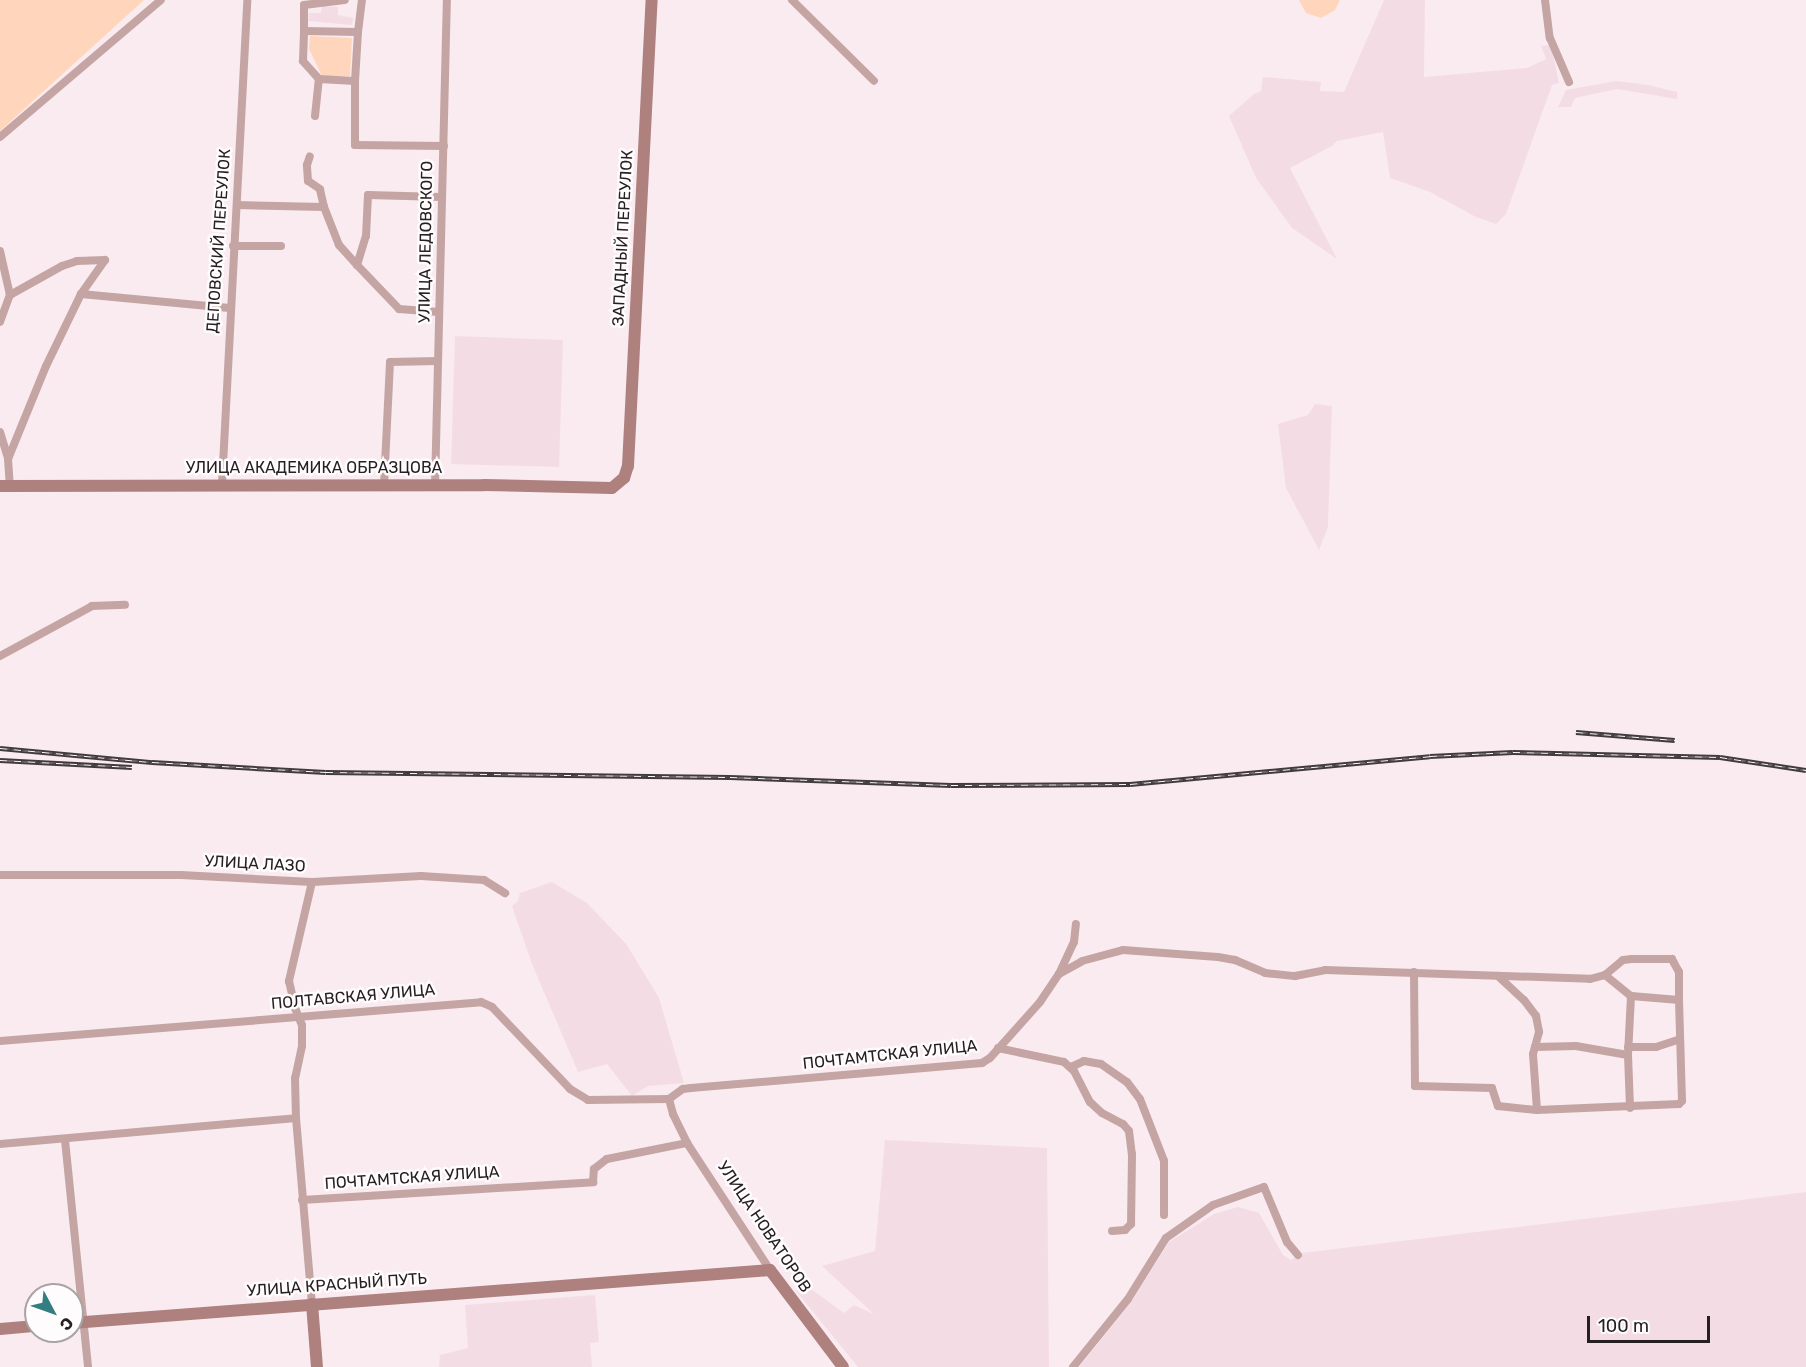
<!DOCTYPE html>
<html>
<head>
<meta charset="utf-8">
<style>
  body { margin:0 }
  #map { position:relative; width:1806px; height:1367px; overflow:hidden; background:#faebf1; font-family:Rubik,sans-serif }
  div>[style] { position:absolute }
  .built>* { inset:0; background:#f4dce5 }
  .green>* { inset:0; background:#ffd6bc }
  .street>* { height:8px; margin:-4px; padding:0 4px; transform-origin:4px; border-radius:4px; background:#c5a5a3 }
  .secondary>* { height:12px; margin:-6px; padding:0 6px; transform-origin:6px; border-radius:6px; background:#ae817e }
  .rail>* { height:4.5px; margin-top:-2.25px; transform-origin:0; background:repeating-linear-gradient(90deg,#fffcfd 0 7px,#423b3d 0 14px); box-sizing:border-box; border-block:2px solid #423b3d }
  span { translate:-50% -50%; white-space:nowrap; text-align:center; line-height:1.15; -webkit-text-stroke:5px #fffcfd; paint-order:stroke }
  .street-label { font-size:16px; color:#262022 }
  .north { position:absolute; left:24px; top:1283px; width:60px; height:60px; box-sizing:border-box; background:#fffcfd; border:2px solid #a8a4a5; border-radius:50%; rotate:131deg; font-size:16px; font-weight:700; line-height:24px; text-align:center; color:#262022 }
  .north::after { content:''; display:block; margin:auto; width:21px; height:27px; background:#347d80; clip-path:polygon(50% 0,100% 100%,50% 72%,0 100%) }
  .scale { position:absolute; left:1587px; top:1316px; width:123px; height:27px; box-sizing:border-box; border:3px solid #262022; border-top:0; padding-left:8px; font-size:18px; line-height:21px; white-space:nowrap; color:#262022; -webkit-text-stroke:4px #fffcfd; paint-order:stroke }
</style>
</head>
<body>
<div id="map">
  <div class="built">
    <div style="clip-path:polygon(1384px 0,1425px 0,1424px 77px,1527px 68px,1546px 59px,1541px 46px,1551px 45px,1559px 83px,1552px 85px,1506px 214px,1496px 224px,1476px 217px,1430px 192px,1390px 178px,1383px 132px,1337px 141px,1332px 146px,1290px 168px,1337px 259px,1292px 228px,1256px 178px,1229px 116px,1254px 94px,1261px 91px,1263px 77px,1321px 82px,1320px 91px,1344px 92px)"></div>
    <div style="clip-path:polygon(322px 6px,338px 7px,338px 15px,353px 18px,352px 25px,308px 21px,309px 13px,321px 13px)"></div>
    <div style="clip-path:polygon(1616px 81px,1648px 85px,1677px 92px,1677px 99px,1617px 89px,1575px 98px,1571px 107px,1558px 107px,1566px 90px)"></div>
    <div style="clip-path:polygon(455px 336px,563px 340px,559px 467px,451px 464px)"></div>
    <div style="clip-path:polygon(1315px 404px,1332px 406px,1328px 527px,1319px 550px,1286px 488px,1278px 424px,1308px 415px)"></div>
    <div style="clip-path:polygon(552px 882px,587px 903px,627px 945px,659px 998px,684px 1083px,648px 1086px,632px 1096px,607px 1064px,578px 1072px,532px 964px,512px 906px,518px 901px,520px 893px)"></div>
    <div style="clip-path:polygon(885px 1140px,1047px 1148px,1049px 1367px,858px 1367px,796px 1291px,807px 1286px,844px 1313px,854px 1305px,874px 1314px,822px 1266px,875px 1251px)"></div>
    <div style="clip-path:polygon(1806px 1192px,1806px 1367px,1079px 1367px,1129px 1305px,1169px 1242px,1214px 1214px,1238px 1207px,1259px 1213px,1283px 1255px,1291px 1260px,1302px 1253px)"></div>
    <div style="clip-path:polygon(595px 1295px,599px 1342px,590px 1343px,592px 1367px,439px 1367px,440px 1355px,468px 1348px,465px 1305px)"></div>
  </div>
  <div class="green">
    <div style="clip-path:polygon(0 0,144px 0,0 131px)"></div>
    <div style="clip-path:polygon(1299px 0,1340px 0,1335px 10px,1321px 18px,1306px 13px)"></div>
    <div style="clip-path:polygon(310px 36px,352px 38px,350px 76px,322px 76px,309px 49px)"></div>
  </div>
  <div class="street">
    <div style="left:792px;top:0;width:115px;rotate:44.6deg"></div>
    <div style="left:1545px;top:0;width:38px;rotate:83deg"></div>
    <div style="left:1550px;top:38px;width:48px;rotate:66.6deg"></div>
    <div style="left:304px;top:31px;width:26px;rotate:-90deg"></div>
    <div style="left:304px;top:5px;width:41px;rotate:-7deg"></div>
    <div style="left:358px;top:32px;width:32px;rotate:-83deg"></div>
    <div style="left:319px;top:79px;width:24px;rotate:-132deg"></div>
    <div style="left:303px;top:61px;width:30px;rotate:-88deg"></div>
    <div style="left:304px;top:31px;width:54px;rotate:1.1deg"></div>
    <div style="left:358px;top:32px;width:49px;rotate:93.5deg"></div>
    <div style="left:315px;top:116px;width:37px;rotate:-84deg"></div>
    <div style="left:319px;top:79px;width:36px;rotate:3deg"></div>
    <div style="left:355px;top:81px;width:64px;rotate:90deg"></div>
    <div style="left:355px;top:145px;width:89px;rotate:0.6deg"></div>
    <div style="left:0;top:137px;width:211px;rotate:-40.4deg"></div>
    <div style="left:237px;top:205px;width:87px;rotate:1.3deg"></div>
    <div style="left:324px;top:207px;width:18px;rotate:-103deg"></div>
    <div style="left:320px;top:189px;width:14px;rotate:-146deg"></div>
    <div style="left:308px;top:181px;width:16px;rotate:-94deg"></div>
    <div style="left:307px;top:165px;width:9px;rotate:-72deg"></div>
    <div style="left:324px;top:207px;width:41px;rotate:68.5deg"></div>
    <div style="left:339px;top:245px;width:27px;rotate:48deg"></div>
    <div style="left:357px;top:265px;width:30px;rotate:-73deg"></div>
    <div style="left:366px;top:236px;width:41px;rotate:-87.2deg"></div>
    <div style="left:368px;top:195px;width:74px;rotate:1.5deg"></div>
    <div style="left:233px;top:246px;width:48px"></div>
    <div style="left:0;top:251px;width:45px;rotate:77.2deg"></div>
    <div style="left:10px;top:295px;width:60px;rotate:-29.1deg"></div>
    <div style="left:62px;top:266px;width:16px;rotate:-18deg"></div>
    <div style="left:77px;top:261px;width:28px;rotate:-2deg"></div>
    <div style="left:105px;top:260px;width:42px;rotate:125.2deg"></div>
    <div style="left:81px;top:294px;width:80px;rotate:115.9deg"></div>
    <div style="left:46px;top:366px;width:100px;rotate:112.2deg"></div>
    <div style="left:357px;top:265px;width:61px;rotate:46.3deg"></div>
    <div style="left:399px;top:309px;width:40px;rotate:4.3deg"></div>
    <div style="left:81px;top:294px;width:149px;rotate:5.4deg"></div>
    <div style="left:0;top:322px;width:29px;rotate:-70deg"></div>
    <div style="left:0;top:432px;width:28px;rotate:73deg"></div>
    <div style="left:8px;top:459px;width:27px;rotate:86deg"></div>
    <div style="left:222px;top:484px;width:485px;rotate:-87deg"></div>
    <div style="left:384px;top:485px;width:123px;rotate:-87.2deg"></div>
    <div style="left:390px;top:362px;width:48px;rotate:-1.2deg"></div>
    <div style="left:435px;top:486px;width:486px;rotate:-88.6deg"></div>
    <div style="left:0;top:656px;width:105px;rotate:-28.5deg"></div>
    <div style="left:92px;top:606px;width:33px;rotate:-2deg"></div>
    <div style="left:0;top:875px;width:181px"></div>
    <div style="left:181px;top:875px;width:131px;rotate:3.1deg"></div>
    <div style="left:312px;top:882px;width:109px;rotate:-3.2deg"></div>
    <div style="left:421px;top:876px;width:63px;rotate:3.6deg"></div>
    <div style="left:484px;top:880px;width:25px;rotate:32deg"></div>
    <div style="left:312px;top:882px;width:102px;rotate:103.1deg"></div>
    <div style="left:289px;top:981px;width:28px;rotate:77deg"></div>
    <div style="left:295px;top:1008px;width:18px;rotate:68deg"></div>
    <div style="left:302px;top:1025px;width:21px;rotate:90deg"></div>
    <div style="left:302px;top:1046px;width:33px;rotate:102deg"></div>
    <div style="left:295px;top:1078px;width:40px;rotate:88.6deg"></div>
    <div style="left:296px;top:1118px;width:187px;rotate:85.1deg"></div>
    <div style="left:1414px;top:972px;width:114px;rotate:89.5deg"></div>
    <div style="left:1415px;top:1086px;width:77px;rotate:1.5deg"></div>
    <div style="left:1492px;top:1088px;width:19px;rotate:72deg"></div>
    <div style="left:1498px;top:1106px;width:39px;rotate:6deg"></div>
    <div style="left:1059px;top:974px;width:26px;rotate:-29deg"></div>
    <div style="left:1082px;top:961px;width:42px;rotate:-15deg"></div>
    <div style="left:1123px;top:950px;width:95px;rotate:4.2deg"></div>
    <div style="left:1218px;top:957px;width:17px;rotate:10deg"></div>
    <div style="left:1235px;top:960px;width:33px;rotate:23deg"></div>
    <div style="left:1265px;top:973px;width:30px;rotate:6deg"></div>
    <div style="left:1295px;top:976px;width:31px;rotate:-11deg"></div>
    <div style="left:1325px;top:970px;width:265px;rotate:1.9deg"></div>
    <div style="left:1590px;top:979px;width:16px;rotate:-15deg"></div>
    <div style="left:1605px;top:975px;width:33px;rotate:39deg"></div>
    <div style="left:1631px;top:996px;width:59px;rotate:92.9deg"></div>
    <div style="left:1628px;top:1055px;width:53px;rotate:-170.2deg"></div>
    <div style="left:1576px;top:1046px;width:41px;rotate:178.6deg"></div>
    <div style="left:1535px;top:1047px;width:7px;rotate:106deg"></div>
    <div style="left:1533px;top:1054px;width:56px;rotate:85.9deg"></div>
    <div style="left:1537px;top:1110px;width:142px;rotate:-2.4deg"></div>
    <div style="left:1679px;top:1104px;width:4px;rotate:-45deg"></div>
    <div style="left:1682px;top:1101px;width:101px;rotate:-91.7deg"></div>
    <div style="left:1605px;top:975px;width:23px;rotate:-40deg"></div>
    <div style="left:1623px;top:960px;width:9px;rotate:-6deg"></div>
    <div style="left:1632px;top:959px;width:40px"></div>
    <div style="left:1672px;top:959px;width:4px;rotate:63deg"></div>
    <div style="left:1674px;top:963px;width:10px;rotate:61deg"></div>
    <div style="left:1679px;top:972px;width:28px;rotate:90deg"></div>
    <div style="left:1679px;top:1000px;width:48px;rotate:-175.2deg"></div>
    <div style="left:1498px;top:976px;width:35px;rotate:43deg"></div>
    <div style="left:1524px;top:1000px;width:20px;rotate:53deg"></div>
    <div style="left:1536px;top:1016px;width:16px;rotate:79deg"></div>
    <div style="left:1539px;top:1032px;width:16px;rotate:105deg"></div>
    <div style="left:0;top:1041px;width:483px;rotate:-4.6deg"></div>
    <div style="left:481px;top:1002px;width:12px;rotate:24deg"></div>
    <div style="left:492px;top:1007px;width:113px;rotate:46.4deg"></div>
    <div style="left:570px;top:1089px;width:21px;rotate:31deg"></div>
    <div style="left:588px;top:1100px;width:81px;rotate:-0.7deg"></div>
    <div style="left:1628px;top:1047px;width:28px"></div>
    <div style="left:1656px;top:1047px;width:25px;rotate:-18deg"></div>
    <div style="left:998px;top:1048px;width:67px;rotate:12deg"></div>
    <div style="left:1064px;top:1062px;width:13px;rotate:42deg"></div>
    <div style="left:1074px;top:1071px;width:35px;rotate:63deg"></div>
    <div style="left:1090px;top:1102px;width:16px;rotate:43deg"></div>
    <div style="left:1102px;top:1113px;width:24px;rotate:28deg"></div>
    <div style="left:1123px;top:1124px;width:9px;rotate:49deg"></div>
    <div style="left:1129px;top:1131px;width:23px;rotate:83deg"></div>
    <div style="left:1132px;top:1154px;width:70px;rotate:90.8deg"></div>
    <div style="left:1131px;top:1224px;width:8px;rotate:135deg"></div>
    <div style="left:1125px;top:1230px;width:13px;rotate:176deg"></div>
    <div style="left:1628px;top:1055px;width:53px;rotate:87.8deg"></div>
    <div style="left:1071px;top:1067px;width:14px;rotate:-25deg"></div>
    <div style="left:1084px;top:1061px;width:17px;rotate:10deg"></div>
    <div style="left:1101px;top:1064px;width:32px;rotate:35deg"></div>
    <div style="left:1127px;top:1082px;width:21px;rotate:53deg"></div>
    <div style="left:1140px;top:1099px;width:66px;rotate:68.8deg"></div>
    <div style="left:1164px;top:1161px;width:54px;rotate:90deg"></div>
    <div style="left:669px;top:1099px;width:17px;rotate:-36deg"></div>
    <div style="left:683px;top:1089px;width:8px;rotate:-7deg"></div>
    <div style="left:691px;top:1088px;width:292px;rotate:-4.9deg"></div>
    <div style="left:982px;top:1063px;width:9px;rotate:-32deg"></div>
    <div style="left:990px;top:1058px;width:75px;rotate:-48.2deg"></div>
    <div style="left:1040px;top:1002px;width:34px;rotate:-56deg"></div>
    <div style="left:1059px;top:974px;width:35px;rotate:-65deg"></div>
    <div style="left:1074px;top:942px;width:18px;rotate:-84deg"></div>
    <div style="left:669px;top:1099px;width:16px;rotate:75deg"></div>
    <div style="left:673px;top:1114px;width:32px;rotate:64deg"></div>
    <div style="left:687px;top:1143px;width:152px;rotate:56.8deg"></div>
    <div style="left:65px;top:1140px;width:228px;rotate:84.2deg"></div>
    <div style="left:0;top:1144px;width:297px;rotate:-5deg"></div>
    <div style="left:302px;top:1200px;width:292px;rotate:-3.5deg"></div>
    <div style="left:593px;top:1182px;width:13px;rotate:-86deg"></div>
    <div style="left:594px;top:1169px;width:16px;rotate:-38deg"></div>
    <div style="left:607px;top:1159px;width:82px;rotate:-11.3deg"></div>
    <div style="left:1073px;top:1367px;width:87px;rotate:-51deg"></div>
    <div style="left:1128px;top:1299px;width:72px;rotate:-58.1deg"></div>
    <div style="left:1166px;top:1238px;width:57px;rotate:-35.1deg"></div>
    <div style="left:1213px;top:1205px;width:54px;rotate:-19.4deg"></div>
    <div style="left:1264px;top:1187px;width:60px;rotate:67.3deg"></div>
    <div style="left:1287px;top:1242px;width:17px;rotate:50deg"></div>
  </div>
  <div class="secondary">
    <div style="left:0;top:486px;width:484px;rotate:-0.1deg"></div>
    <div style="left:484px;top:485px;width:128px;rotate:1.3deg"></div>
    <div style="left:612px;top:488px;width:16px;rotate:-40deg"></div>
    <div style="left:624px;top:478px;width:13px;rotate:-72deg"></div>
    <div style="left:628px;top:466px;width:467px;rotate:-87.1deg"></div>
    <div style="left:312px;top:1304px;width:63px;rotate:85.5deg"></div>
    <div style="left:72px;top:1323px;width:700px;rotate:-4.34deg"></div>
    <div style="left:770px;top:1270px;width:121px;rotate:53deg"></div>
    <div style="left:0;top:1329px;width:36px;rotate:-5deg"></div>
  </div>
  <div class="rail">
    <div style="left:1576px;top:732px;width:99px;rotate:4.6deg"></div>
    <div style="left:0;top:748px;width:153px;rotate:5.3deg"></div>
    <div style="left:152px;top:762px;width:174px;rotate:3.3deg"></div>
    <div style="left:326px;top:772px;width:404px;rotate:0.7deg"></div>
    <div style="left:730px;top:777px;width:221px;rotate:2.1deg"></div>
    <div style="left:951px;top:785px;width:179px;rotate:-0.3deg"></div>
    <div style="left:1130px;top:784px;width:301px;rotate:-5.3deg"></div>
    <div style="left:1430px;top:756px;width:83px;rotate:-2.8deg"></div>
    <div style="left:1513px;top:752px;width:207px;rotate:1.4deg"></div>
    <div style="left:1720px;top:757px;width:87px;rotate:8.6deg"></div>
    <div style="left:0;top:760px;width:132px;rotate:3deg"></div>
  </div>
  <div class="street-label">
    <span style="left:623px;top:238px;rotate:-87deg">ЗАПАДНЫЙ ПЕРЕУЛОК</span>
    <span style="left:219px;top:241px;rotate:-86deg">ДЕПОВСКИЙ ПЕРЕУЛОК</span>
    <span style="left:426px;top:242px;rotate:-89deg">УЛИЦА ЛЕДОВСКОГО</span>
    <span style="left:314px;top:468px">УЛИЦА АКАДЕМИКА ОБРАЗЦОВА</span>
    <span style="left:255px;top:864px;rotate:3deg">УЛИЦА ЛАЗО</span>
    <span style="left:353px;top:997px;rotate:-5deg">ПОЛТАВСКАЯ УЛИЦА</span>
    <span style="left:890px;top:1055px;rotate:-6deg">ПОЧТАМТСКАЯ УЛИЦА</span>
    <span style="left:412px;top:1178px;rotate:-4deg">ПОЧТАМТСКАЯ УЛИЦА</span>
    <span style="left:764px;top:1227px;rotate:56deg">УЛИЦА НОВАТОРОВ</span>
    <span style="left:337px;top:1285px;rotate:-4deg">УЛИЦА КРАСНЫЙ ПУТЬ</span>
  </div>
  <div class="north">С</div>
  <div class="scale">100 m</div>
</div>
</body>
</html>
